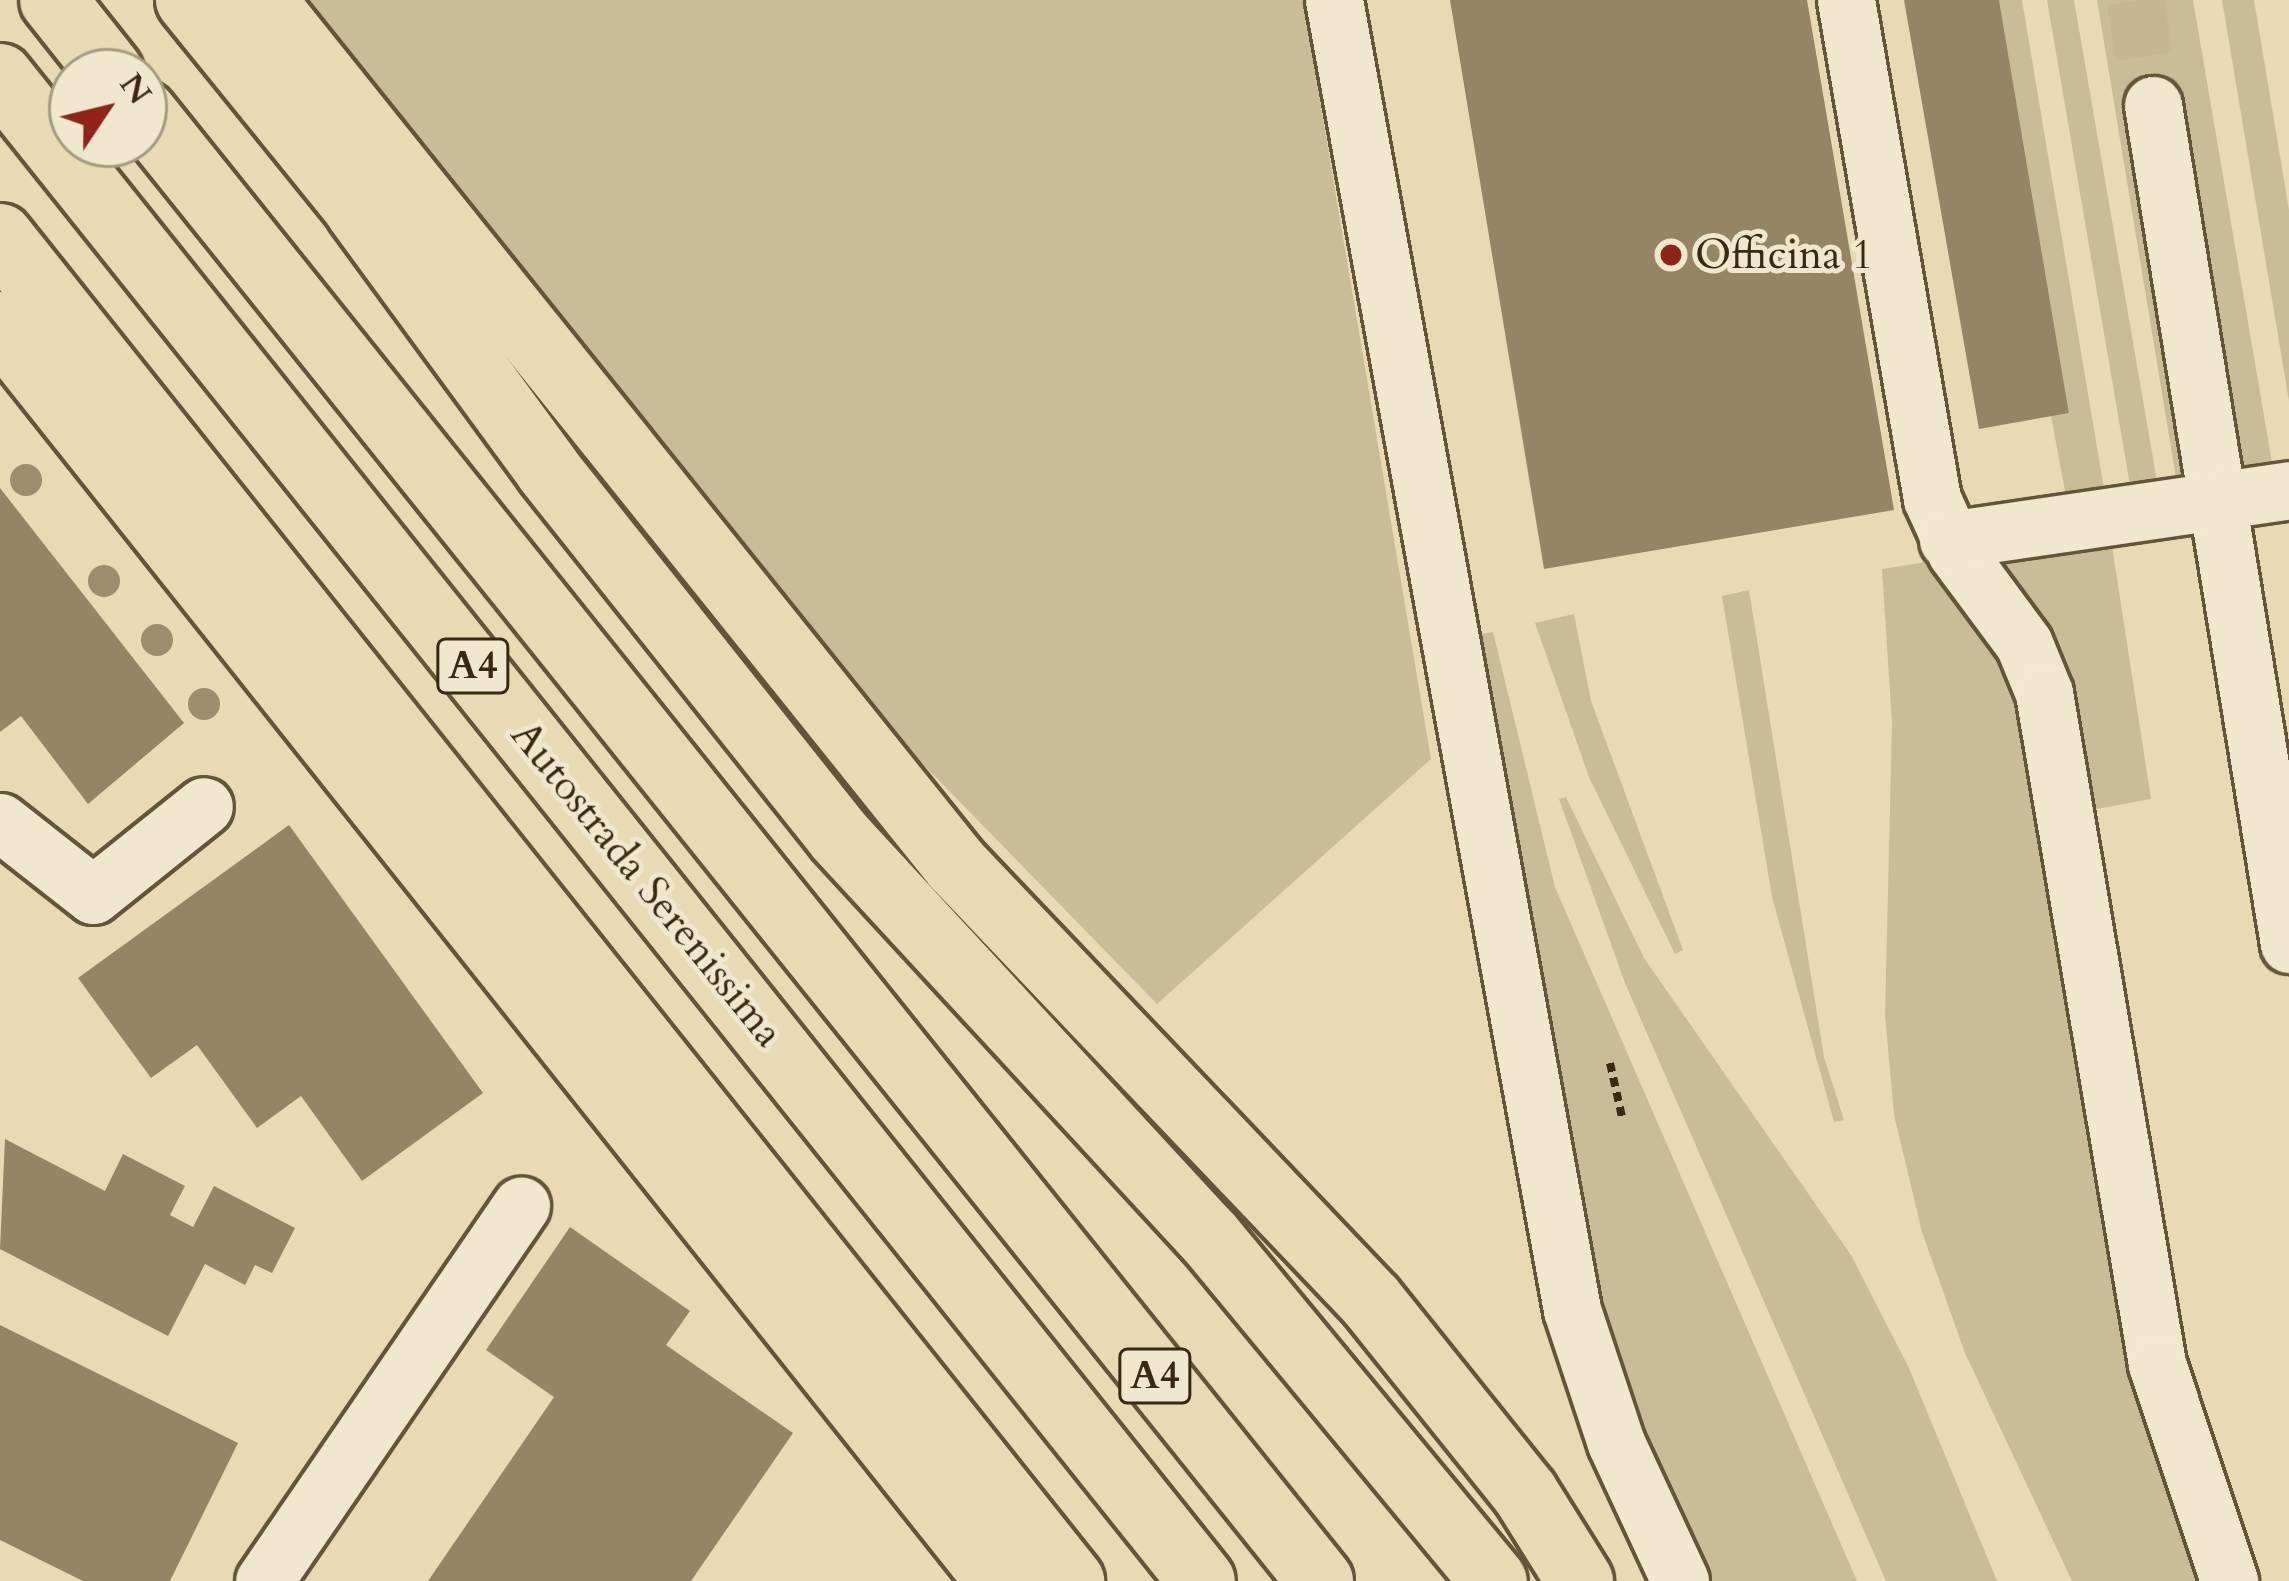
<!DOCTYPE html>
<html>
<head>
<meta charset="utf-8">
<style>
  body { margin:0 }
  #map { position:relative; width:2289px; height:1581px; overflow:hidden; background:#e9dab5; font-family:Cardo,serif }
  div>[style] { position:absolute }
  .green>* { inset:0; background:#cbbc99 }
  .building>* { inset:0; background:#958566 }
  .minor-tunnel>* { height:57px; margin-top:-28.5px; transform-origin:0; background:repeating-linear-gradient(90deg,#c6b694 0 57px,transparent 0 85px) }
  .path>* { height:8px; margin-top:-4px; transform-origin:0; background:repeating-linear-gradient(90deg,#3b2811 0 9px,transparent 0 15px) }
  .roads { filter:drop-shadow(3px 0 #66543a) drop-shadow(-3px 0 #66543a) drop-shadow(0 3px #66543a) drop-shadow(0 -3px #66543a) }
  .minor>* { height:57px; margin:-28.5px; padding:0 28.5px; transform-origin:28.5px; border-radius:28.5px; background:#f1e7cf }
  .highway>* { height:66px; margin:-33px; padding:0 33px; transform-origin:33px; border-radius:33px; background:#e9dab5 }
  .trees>* { width:32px; height:32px; margin:-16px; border-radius:50%; background:#9d8c6e }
  .dots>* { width:33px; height:33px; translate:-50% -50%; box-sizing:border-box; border:6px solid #f1e7cf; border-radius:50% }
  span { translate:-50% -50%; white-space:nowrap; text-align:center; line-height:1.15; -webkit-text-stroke:10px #f1e7cf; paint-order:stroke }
  .shield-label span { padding:3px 9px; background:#f1e7cf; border:3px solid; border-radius:9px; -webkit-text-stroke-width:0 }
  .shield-label { font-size:39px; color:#3b2811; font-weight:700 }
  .poi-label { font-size:42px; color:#3b2811 }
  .left { translate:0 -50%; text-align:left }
  .street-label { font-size:42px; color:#3b2811 }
  .north { position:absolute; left:48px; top:48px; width:120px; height:120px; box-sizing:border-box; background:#f1e7cf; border:3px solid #a89b83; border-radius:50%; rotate:55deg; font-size:33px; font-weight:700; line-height:48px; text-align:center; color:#3b2811 }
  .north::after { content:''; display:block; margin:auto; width:42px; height:54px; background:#8f2418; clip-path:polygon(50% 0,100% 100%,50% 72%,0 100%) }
</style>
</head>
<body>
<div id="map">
  <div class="green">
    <div style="clip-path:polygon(292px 0,1303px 0,1431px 759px,1157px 1004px,916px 757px)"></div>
    <div style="clip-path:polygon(1999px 0,2022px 0,2106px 501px,2068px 507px,2051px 416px,2069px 412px)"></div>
    <div style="clip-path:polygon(2047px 0,2074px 0,2159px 493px,2132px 497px)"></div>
    <div style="clip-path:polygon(2097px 0,2193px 0,2275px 480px,2242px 470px,2233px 448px,2198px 487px,2178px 490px)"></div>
    <div style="clip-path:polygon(2222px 0,2254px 0,2289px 210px,2289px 401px)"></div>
    <div style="clip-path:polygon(2110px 533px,2151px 799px,2085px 811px,1982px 551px)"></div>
    <div style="clip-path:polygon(1933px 561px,2017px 686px,2209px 1581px,2072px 1581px,1965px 1353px,1922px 1232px,1894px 1115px,1885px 1015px,1892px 723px,1882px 569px)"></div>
    <div style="clip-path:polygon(1749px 590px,1824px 1057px,1844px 1120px,1834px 1122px,1772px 897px,1722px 596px)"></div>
    <div style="clip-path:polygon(1574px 614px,1591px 701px,1683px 950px,1675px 954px,1589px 777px,1535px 623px)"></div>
    <div style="clip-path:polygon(1493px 632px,1555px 887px,1857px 1581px,1705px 1581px,1636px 1424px,1602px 1321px,1477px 635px)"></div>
    <div style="clip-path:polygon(1566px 797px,1644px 958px,1851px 1255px,1909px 1368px,1997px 1581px,1886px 1581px,1625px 983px,1559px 799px)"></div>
  </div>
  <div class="building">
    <div style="clip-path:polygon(1450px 0,1807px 0,1894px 510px,1544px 569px)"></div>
    <div style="clip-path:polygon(1904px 0,1999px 0,2069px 413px,1979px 429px)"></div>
    <div style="clip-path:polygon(0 488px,184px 723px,88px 804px,21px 716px,0 732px)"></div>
    <div style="clip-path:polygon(289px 825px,483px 1093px,362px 1181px,301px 1096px,257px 1128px,197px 1045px,151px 1078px,78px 978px)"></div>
    <div style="clip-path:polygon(5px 1139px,105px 1191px,123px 1154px,185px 1186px,170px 1215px,193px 1227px,214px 1186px,295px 1228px,272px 1273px,255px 1265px,245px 1285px,205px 1264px,168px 1336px,0 1249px)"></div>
    <div style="clip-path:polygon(570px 1227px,690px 1311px,666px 1345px,793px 1433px,691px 1581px,428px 1581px,554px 1397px,486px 1350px)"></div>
    <div style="clip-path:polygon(0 1325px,238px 1443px,170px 1581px,83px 1581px,0 1540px)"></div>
  </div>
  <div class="minor-tunnel">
    <div style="left:2135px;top:0;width:107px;rotate:80.3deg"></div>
  </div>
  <div class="path">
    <div style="left:1610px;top:1063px;width:55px;rotate:77.5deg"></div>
  </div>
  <div class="roads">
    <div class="minor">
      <div style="left:1334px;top:0;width:1331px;rotate:79.7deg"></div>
      <div style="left:1572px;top:1310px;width:140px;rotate:71.7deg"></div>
      <div style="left:1616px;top:1443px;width:152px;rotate:65.1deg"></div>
      <div style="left:1846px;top:0;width:506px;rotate:80.22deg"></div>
      <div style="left:1932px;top:499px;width:58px;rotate:65.6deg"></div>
      <div style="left:1956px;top:552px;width:114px;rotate:53.5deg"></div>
      <div style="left:2024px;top:644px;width:53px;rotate:67.8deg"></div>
      <div style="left:2044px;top:693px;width:680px;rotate:80.44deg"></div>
      <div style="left:2157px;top:1364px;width:229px;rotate:71.6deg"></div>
      <div style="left:2153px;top:105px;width:850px;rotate:80.79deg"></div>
      <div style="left:1948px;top:540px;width:345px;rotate:-8.3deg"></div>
      <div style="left:0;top:822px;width:118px;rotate:38.1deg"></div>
      <div style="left:93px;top:895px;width:142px;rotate:-38.7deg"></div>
      <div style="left:264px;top:1581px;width:455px;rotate:-55.6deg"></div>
    </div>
    <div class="highway">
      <div style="left:53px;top:0;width:92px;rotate:51.6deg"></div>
      <div style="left:189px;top:0;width:313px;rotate:51deg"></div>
      <div style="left:262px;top:0;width:1109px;rotate:51.26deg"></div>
      <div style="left:956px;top:865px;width:602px;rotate:46.41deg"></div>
      <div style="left:1371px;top:1301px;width:246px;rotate:51.3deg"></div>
      <div style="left:1525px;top:1493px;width:104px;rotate:58deg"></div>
      <div style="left:0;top:77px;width:1925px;rotate:51.37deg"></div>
      <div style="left:144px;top:114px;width:1880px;rotate:51.28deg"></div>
      <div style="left:358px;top:210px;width:322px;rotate:53.8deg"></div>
      <div style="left:548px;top:470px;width:468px;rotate:51.5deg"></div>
      <div style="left:839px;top:836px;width:547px;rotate:47.3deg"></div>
      <div style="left:1210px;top:1238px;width:445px;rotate:50.4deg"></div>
      <div style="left:0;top:237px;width:1719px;rotate:51.45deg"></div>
      <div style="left:0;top:325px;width:1605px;rotate:51.5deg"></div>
    </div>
  </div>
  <div class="trees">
    <div style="left:26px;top:480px"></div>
    <div style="left:104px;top:581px"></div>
    <div style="left:157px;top:640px"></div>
    <div style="left:204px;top:704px"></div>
  </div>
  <div class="dots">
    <div style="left:1671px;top:255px;background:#8f2418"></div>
  </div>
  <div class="shield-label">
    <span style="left:473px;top:666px">A4</span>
    <span style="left:1155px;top:1376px">A4</span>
  </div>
  <div class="poi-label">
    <span class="left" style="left:1695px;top:255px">Officina 1</span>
  </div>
  <div class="street-label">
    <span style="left:647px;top:884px;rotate:51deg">Autostrada Serenissima</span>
  </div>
  <div class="north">N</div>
</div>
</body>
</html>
